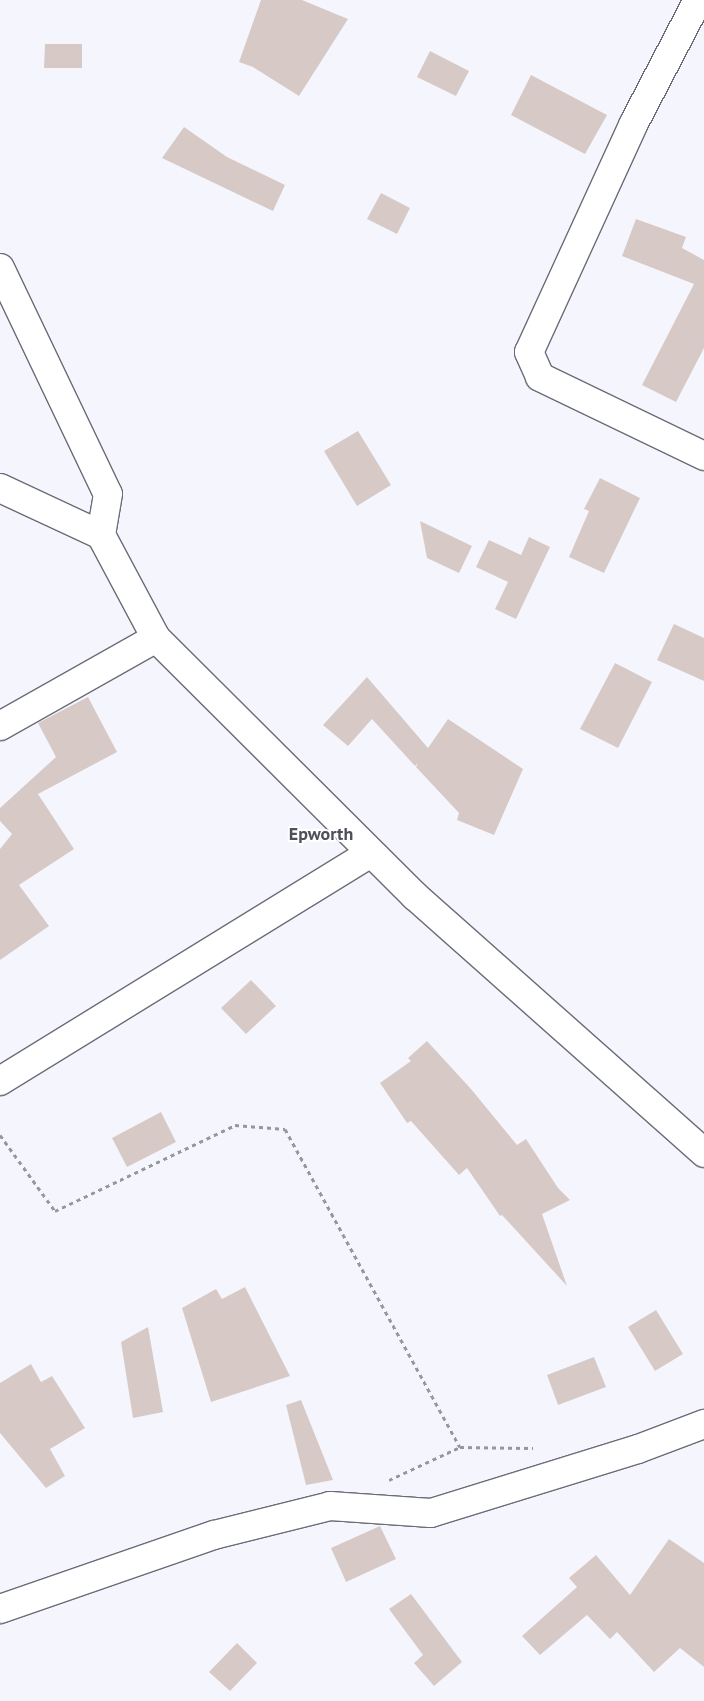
<!DOCTYPE html>
<html>
<head>
<meta charset="utf-8">
<style>
  body { margin:0 }
  #map { position:relative; width:704px; height:1701px; overflow:hidden; background:#f5f6fd; font-family:"PT Sans",sans-serif }
  div>[style] { position:absolute }
  .building>* { inset:0; background:#d7cac6 }
  .path>* { height:3px; margin-top:-1.5px; transform-origin:0; background:repeating-linear-gradient(90deg,#96979d 0 4px,transparent 0 8px) }
  .roads { filter:drop-shadow(1px 0 #6b6c77) drop-shadow(-1px 0 #6b6c77) drop-shadow(0 1px #6b6c77) drop-shadow(0 -1px #6b6c77) }
  .minor>* { height:28px; margin:-14px; padding:0 14px; transform-origin:14px; border-radius:14px; background:#fff }
  span { translate:-50% -50%; white-space:nowrap; text-align:center; line-height:1.15; -webkit-text-stroke:4px #fff; paint-order:stroke }
  .district-label { font-size:18px; color:#4f515a; font-weight:700 }
</style>
</head>
<body>
<div id="map">
  <div class="building">
    <div style="clip-path:polygon(261px 0,302px 0,348px 19px,299px 96px,253px 67px,239px 62px)"></div>
    <div style="clip-path:polygon(45px 44px,82px 44px,82px 68px,44px 68px)"></div>
    <div style="clip-path:polygon(430px 51px,469px 71px,456px 96px,417px 77px)"></div>
    <div style="clip-path:polygon(531px 75px,607px 115px,585px 154px,511px 115px)"></div>
    <div style="clip-path:polygon(184px 127px,227px 157px,285px 185px,273px 211px,162px 158px)"></div>
    <div style="clip-path:polygon(381px 193px,410px 208px,397px 234px,367px 219px)"></div>
    <div style="clip-path:polygon(636px 219px,686px 237px,682px 248px,704px 260px,704px 348px,676px 402px,642px 385px,694px 284px,622px 256px)"></div>
    <div style="clip-path:polygon(358px 431px,391px 485px,357px 506px,324px 451px)"></div>
    <div style="clip-path:polygon(600px 478px,640px 498px,604px 573px,569px 557px,589px 511px,584px 509px)"></div>
    <div style="clip-path:polygon(420px 521px,472px 546px,459px 573px,427px 558px)"></div>
    <div style="clip-path:polygon(529px 537px,550px 547px,516px 619px,495px 609px,508px 582px,476px 567px,489px 540px,521px 555px)"></div>
    <div style="clip-path:polygon(674px 624px,704px 638px,704px 681px,657px 660px)"></div>
    <div style="clip-path:polygon(615px 663px,652px 682px,618px 748px,580px 729px)"></div>
    <div style="clip-path:polygon(367px 677px,428px 748px,448px 719px,523px 769px,494px 835px,457px 820px,459px 813px,416px 767px,418px 763px,415px 766px,372px 719px,348px 746px,323px 725px)"></div>
    <div style="clip-path:polygon(88px 697px,117px 752px,38px 794px,74px 849px,19px 885px,49px 926px,0 960px,0 849px,12px 834px,0 821px,0 808px,56px 757px,38px 723px)"></div>
    <div style="clip-path:polygon(251px 980px,276px 1006px,246px 1034px,221px 1008px)"></div>
    <div style="clip-path:polygon(427px 1041px,471px 1089px,517px 1145px,526px 1139px,558px 1188px,570px 1200px,542px 1214px,567px 1286px,502px 1215px,500px 1216px,467px 1168px,459px 1175px,411px 1121px,407px 1123px,380px 1083px,411px 1061px,408px 1058px)"></div>
    <div style="clip-path:polygon(161px 1112px,176px 1142px,127px 1167px,112px 1138px)"></div>
    <div style="clip-path:polygon(245px 1287px,290px 1376px,211px 1402px,182px 1308px,216px 1289px,222px 1299px)"></div>
    <div style="clip-path:polygon(656px 1310px,683px 1354px,655px 1371px,628px 1327px)"></div>
    <div style="clip-path:polygon(148px 1327px,163px 1412px,133px 1418px,121px 1342px)"></div>
    <div style="clip-path:polygon(594px 1357px,606px 1387px,558px 1405px,547px 1375px)"></div>
    <div style="clip-path:polygon(31px 1364px,41px 1382px,52px 1376px,85px 1428px,50px 1449px,65px 1476px,46px 1488px,0 1433px,0 1383px)"></div>
    <div style="clip-path:polygon(301px 1400px,333px 1480px,306px 1485px,286px 1405px)"></div>
    <div style="clip-path:polygon(380px 1526px,396px 1559px,346px 1582px,331px 1548px)"></div>
    <div style="clip-path:polygon(669px 1539px,704px 1563px,704px 1667px,680px 1648px,654px 1672px,617px 1632px,610px 1639px,587px 1615px,540px 1655px,522px 1636px,577px 1587px,569px 1578px,596px 1555px,630px 1595px)"></div>
    <div style="clip-path:polygon(411px 1594px,462px 1662px,434px 1686px,414px 1663px,423px 1655px,389px 1609px)"></div>
    <div style="clip-path:polygon(237px 1643px,257px 1663px,230px 1691px,209px 1672px)"></div>
  </div>
  <div class="path">
    <div style="left:0;top:1135px;width:94px;rotate:54.1deg"></div>
    <div style="left:55px;top:1211px;width:199px;rotate:-25.5deg"></div>
    <div style="left:235px;top:1125px;width:50px;rotate:4.6deg"></div>
    <div style="left:285px;top:1129px;width:363px;rotate:61.2deg"></div>
    <div style="left:389px;top:1480px;width:78px;rotate:-24.9deg"></div>
    <div style="left:460px;top:1447px;width:73px;rotate:0.8deg"></div>
  </div>
  <div class="roads">
    <div class="minor">
      <div style="left:698px;top:0;width:139px;rotate:117.5deg"></div>
      <div style="left:634px;top:123px;width:252px;rotate:114.6deg"></div>
      <div style="left:529px;top:352px;width:27px;rotate:66deg"></div>
      <div style="left:540px;top:377px;width:182px;rotate:25.7deg"></div>
      <div style="left:0;top:268px;width:250px;rotate:64.5deg"></div>
      <div style="left:108px;top:494px;width:42px;rotate:99.7deg"></div>
      <div style="left:0;top:488px;width:111px;rotate:25deg"></div>
      <div style="left:101px;top:535px;width:117px;rotate:61.9deg"></div>
      <div style="left:156px;top:638px;width:366px;rotate:44.9deg"></div>
      <div style="left:415px;top:896px;width:387px;rotate:41.6deg"></div>
      <div style="left:0;top:726px;width:179px;rotate:-29.4deg"></div>
      <div style="left:0;top:1081px;width:435px;rotate:-31.6deg"></div>
      <div style="left:0;top:1609px;width:226px;rotate:-19.1deg"></div>
      <div style="left:214px;top:1535px;width:120px;rotate:-14deg"></div>
      <div style="left:330px;top:1506px;width:101px;rotate:4deg"></div>
      <div style="left:431px;top:1513px;width:217px;rotate:-17.2deg"></div>
      <div style="left:638px;top:1449px;width:71px;rotate:-20.7deg"></div>
    </div>
  </div>
  <div class="district-label">
    <span style="left:321px;top:834px">Epworth</span>
  </div>
</div>
</body>
</html>
